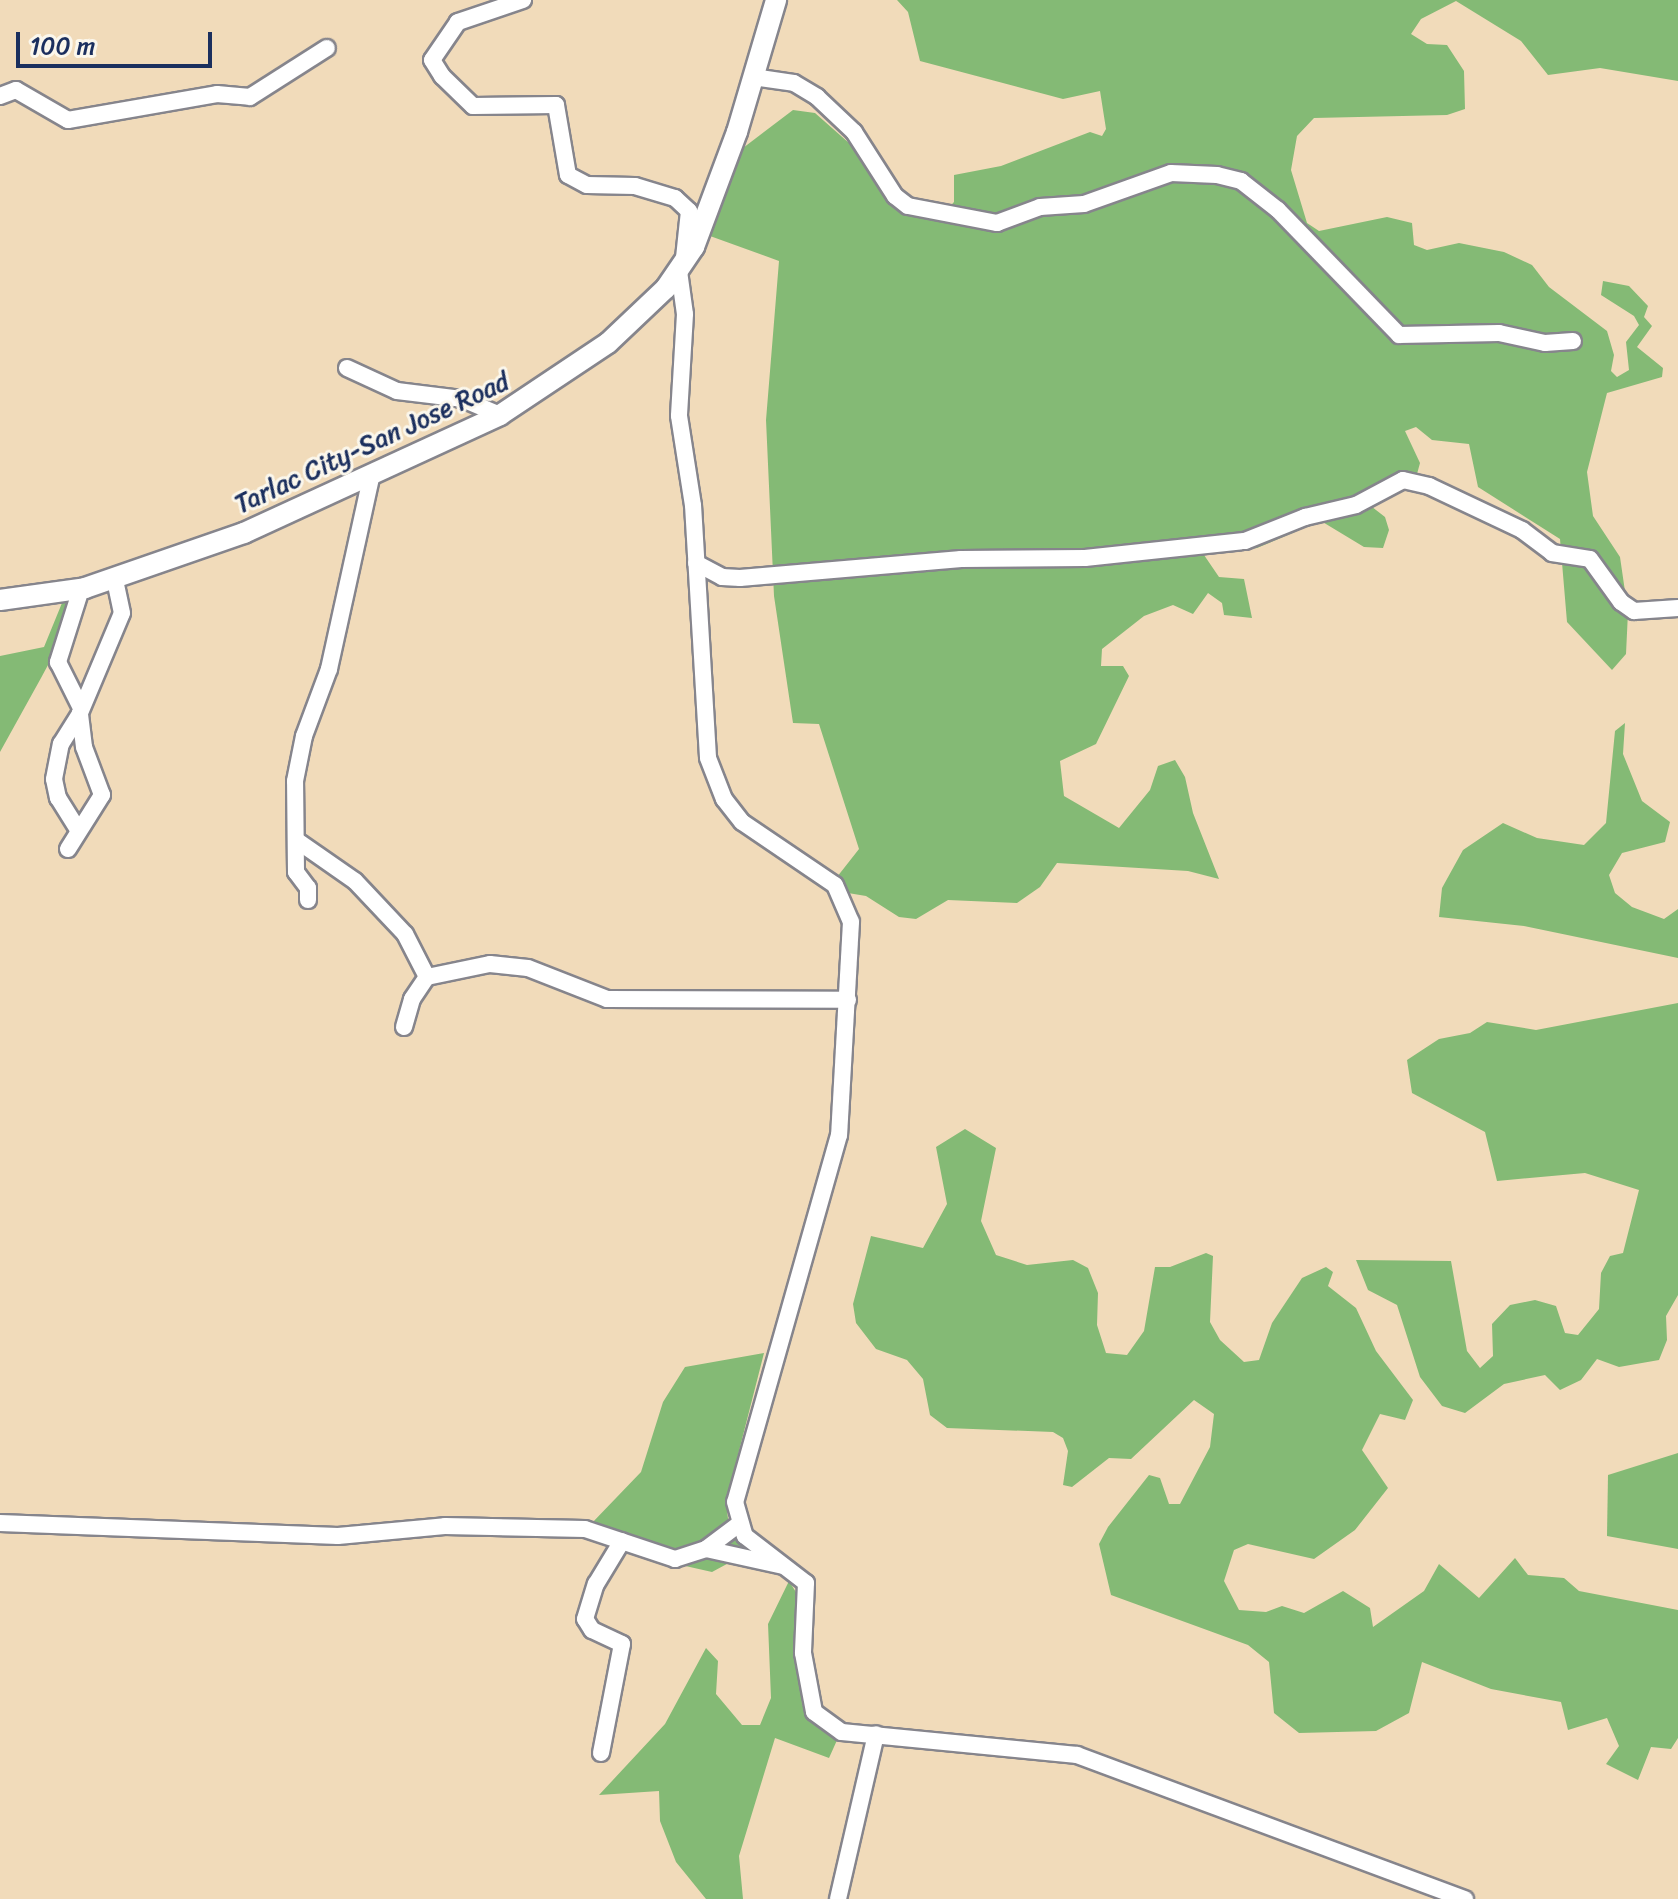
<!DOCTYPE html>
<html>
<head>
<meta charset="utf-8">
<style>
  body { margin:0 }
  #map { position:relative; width:1678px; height:1899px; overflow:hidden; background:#f1dbba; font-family:Sriracha,sans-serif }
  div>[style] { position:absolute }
  .forest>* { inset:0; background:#84ba75 }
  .roads { filter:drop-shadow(2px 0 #86858c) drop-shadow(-2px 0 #86858c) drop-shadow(0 2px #86858c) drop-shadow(0 -2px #86858c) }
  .minor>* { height:16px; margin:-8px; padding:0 8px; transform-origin:8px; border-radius:8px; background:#fff }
  .major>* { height:20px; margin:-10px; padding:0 10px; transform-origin:10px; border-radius:10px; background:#fff }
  span { translate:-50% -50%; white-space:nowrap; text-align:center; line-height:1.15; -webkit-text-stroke:6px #fbf7ec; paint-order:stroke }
  .street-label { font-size:26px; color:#1b2f5e }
  .scale { position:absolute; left:16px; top:32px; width:196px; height:36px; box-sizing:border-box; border:4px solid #1b2f5e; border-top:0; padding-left:10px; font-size:24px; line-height:28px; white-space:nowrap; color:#1b2f5e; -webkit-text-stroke:6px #fbf7ec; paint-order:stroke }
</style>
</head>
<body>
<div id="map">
  <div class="forest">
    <div style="clip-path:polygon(897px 0,1678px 0,1678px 81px,1600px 68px,1548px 75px,1521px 41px,1456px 1px,1421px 19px,1411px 34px,1427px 44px,1447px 45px,1464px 71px,1465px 109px,1447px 115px,1314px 118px,1297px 136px,1291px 170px,1307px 223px,1319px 231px,1387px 217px,1412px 223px,1414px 245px,1427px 250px,1459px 243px,1504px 252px,1532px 265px,1549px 287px,1607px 331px,1614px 355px,1611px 371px,1617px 377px,1629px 370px,1626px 342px,1639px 325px,1634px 316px,1601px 295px,1603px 281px,1629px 286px,1648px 306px,1644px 317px,1652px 326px,1637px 347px,1663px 368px,1662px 377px,1607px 393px,1587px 472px,1593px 516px,1620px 557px,1628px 612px,1626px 654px,1612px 670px,1567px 622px,1560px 539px,1478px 487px,1469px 444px,1432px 440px,1416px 427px,1405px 431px,1420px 463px,1414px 485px,1367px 503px,1385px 517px,1389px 530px,1383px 548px,1364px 547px,1321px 521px,1257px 548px,1204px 555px,1219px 577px,1244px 579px,1252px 618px,1224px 615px,1222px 603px,1208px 593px,1193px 614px,1173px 605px,1144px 616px,1102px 649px,1101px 666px,1123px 666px,1129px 676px,1096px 744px,1060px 761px,1064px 796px,1119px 828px,1150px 790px,1158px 766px,1175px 760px,1185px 777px,1193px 813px,1219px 879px,1188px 871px,1057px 863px,1040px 887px,1017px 903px,948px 900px,916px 919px,899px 917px,866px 896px,848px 893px,837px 877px,859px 849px,819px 724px,793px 723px,774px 596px,766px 420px,779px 261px,710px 236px,743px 148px,793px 110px,815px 113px,858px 151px,889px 204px,909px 215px,939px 218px,954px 202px,954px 175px,1001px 166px,1090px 132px,1102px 136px,1106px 129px,1100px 91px,1063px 99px,920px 61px,908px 12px)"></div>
    <div style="clip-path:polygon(83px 600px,41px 678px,0 752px,0 656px,44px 647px,62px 603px)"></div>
    <div style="clip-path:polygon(1625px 723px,1623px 754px,1642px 801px,1670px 822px,1665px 842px,1622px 853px,1609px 875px,1615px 893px,1632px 907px,1664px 919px,1678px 909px,1678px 958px,1524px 926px,1439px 917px,1442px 888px,1463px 850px,1503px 823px,1537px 838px,1584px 845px,1606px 823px,1615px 731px)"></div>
    <div style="clip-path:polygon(1678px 1003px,1678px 1295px,1666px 1316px,1667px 1340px,1659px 1360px,1619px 1367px,1597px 1359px,1581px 1380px,1560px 1390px,1545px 1375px,1504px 1384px,1465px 1413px,1442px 1406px,1420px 1377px,1397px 1305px,1368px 1290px,1356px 1260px,1451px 1261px,1467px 1351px,1480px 1368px,1493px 1356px,1492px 1324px,1510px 1305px,1535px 1300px,1556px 1306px,1565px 1333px,1578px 1335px,1599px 1309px,1601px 1273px,1610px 1256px,1623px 1253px,1639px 1190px,1585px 1173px,1497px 1181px,1485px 1132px,1412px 1093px,1407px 1060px,1439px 1039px,1470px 1033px,1487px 1022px,1536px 1030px)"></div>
    <div style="clip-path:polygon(965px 1129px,996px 1148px,981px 1221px,996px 1255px,1027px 1265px,1073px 1260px,1088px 1268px,1098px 1293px,1097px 1325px,1106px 1353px,1127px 1355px,1144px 1331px,1155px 1267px,1170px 1267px,1206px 1253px,1213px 1256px,1210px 1322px,1220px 1340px,1244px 1362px,1259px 1360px,1272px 1323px,1302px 1278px,1326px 1267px,1333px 1272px,1328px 1286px,1356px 1308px,1376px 1351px,1413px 1400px,1405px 1420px,1380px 1414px,1362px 1450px,1388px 1488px,1355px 1530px,1314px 1559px,1248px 1544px,1234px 1550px,1224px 1581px,1239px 1610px,1266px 1612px,1282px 1606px,1304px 1613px,1343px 1591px,1370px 1608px,1373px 1627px,1424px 1591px,1439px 1564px,1479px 1598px,1515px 1558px,1528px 1575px,1564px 1578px,1579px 1591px,1678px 1610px,1678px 1738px,1671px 1749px,1651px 1747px,1638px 1780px,1606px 1764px,1619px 1746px,1607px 1718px,1568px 1730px,1561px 1702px,1491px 1689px,1422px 1662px,1409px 1713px,1376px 1731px,1299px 1733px,1274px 1713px,1269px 1662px,1248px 1645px,1111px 1595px,1099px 1544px,1108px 1527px,1149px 1475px,1160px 1478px,1169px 1504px,1180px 1504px,1210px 1447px,1214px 1414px,1194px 1400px,1131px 1459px,1109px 1458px,1072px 1487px,1063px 1485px,1068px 1451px,1063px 1438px,1053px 1432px,947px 1428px,930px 1415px,923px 1379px,907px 1360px,876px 1349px,856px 1323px,853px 1304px,871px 1236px,923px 1248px,947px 1204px,936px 1147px)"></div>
    <div style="clip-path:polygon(764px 1353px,726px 1502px,729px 1527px,751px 1551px,712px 1572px,681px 1565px,591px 1524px,641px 1472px,663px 1402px,685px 1367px)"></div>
    <div style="clip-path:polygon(1678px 1453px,1678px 1549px,1607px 1536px,1608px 1475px)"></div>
    <div style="clip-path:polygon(789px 1581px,799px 1597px,802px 1705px,814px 1723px,838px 1738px,829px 1758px,775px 1738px,739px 1856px,743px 1899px,706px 1899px,676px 1862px,660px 1821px,659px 1791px,599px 1795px,665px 1724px,706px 1648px,718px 1661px,716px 1694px,742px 1725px,760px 1725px,771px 1698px,768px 1624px)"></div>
  </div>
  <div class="roads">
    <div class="minor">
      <div style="left:523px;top:0;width:69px;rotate:161.3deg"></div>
      <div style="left:458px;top:22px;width:46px;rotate:124.4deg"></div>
      <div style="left:432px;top:60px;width:19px;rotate:58deg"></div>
      <div style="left:442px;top:76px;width:43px;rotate:44.1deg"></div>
      <div style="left:473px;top:106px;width:83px;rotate:-0.7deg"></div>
      <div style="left:556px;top:105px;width:71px;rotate:80.3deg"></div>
      <div style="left:568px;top:175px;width:21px;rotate:28deg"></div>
      <div style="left:587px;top:185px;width:48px;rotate:1.2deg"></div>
      <div style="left:635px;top:186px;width:42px;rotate:16.7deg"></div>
      <div style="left:675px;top:198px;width:19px;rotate:43deg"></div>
      <div style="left:689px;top:211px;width:47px;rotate:96.1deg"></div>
      <div style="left:753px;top:77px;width:41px;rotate:8.3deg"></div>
      <div style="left:794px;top:83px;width:27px;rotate:31deg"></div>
      <div style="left:817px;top:97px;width:51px;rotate:43.4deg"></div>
      <div style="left:854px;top:132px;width:76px;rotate:57.4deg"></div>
      <div style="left:895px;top:196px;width:16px;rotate:38deg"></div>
      <div style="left:908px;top:206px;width:91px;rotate:10.8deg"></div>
      <div style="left:997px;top:223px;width:46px;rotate:-20.4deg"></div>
      <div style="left:1040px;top:207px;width:44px;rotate:-3.9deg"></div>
      <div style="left:1084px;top:204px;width:92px;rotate:-19.6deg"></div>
      <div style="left:1171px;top:173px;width:46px;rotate:2.5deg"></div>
      <div style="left:1217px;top:175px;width:25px;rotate:14deg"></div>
      <div style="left:1241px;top:181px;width:47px;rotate:38.1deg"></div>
      <div style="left:1278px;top:210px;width:174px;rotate:45.9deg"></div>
      <div style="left:1399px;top:335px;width:100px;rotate:-1.1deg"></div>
      <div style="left:1499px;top:333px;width:47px;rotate:12.3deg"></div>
      <div style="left:1545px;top:343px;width:28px;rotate:-4deg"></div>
      <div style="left:0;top:96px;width:17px;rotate:-21deg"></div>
      <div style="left:16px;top:90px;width:60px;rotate:30deg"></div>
      <div style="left:68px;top:120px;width:151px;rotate:-9.9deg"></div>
      <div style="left:217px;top:94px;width:33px;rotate:5deg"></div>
      <div style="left:250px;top:97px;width:91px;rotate:-32.5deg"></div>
      <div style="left:679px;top:271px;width:43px;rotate:82.1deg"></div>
      <div style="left:685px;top:314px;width:102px;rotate:93.4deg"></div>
      <div style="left:679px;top:416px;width:90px;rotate:81.1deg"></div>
      <div style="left:693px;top:505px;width:253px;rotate:86.6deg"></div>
      <div style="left:708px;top:758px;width:44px;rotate:68.7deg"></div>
      <div style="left:724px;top:799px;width:29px;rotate:52deg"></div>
      <div style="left:742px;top:822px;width:112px;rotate:34.1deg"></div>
      <div style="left:835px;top:885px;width:40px;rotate:66.6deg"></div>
      <div style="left:851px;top:922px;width:213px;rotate:93.2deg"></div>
      <div style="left:839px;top:1135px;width:381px;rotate:105.8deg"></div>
      <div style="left:735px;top:1502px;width:35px;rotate:74deg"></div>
      <div style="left:745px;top:1536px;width:77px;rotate:37.6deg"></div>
      <div style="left:806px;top:1583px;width:70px;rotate:92.5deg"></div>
      <div style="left:803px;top:1653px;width:60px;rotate:79.4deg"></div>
      <div style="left:814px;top:1712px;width:34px;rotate:36deg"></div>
      <div style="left:842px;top:1732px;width:236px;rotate:5.6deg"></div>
      <div style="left:1077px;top:1755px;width:414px;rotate:20.4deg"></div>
      <div style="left:347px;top:368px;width:55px;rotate:24.7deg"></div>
      <div style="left:397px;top:391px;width:65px;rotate:7deg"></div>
      <div style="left:462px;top:399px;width:41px;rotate:22.8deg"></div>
      <div style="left:696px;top:563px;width:30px;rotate:28deg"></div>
      <div style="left:722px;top:577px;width:18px;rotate:3deg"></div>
      <div style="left:740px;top:578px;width:222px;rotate:-4.9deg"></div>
      <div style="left:961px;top:559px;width:124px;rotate:-0.5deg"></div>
      <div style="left:1085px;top:558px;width:161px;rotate:-6.1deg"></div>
      <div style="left:1245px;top:541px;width:65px;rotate:-21.8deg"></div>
      <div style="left:1305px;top:517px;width:52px;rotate:-13.2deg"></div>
      <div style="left:1356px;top:505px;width:53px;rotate:-28deg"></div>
      <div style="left:1403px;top:480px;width:27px;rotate:13deg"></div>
      <div style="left:1429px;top:486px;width:103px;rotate:25.3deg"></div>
      <div style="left:1522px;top:530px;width:38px;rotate:37deg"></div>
      <div style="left:1552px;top:553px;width:38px;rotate:9deg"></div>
      <div style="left:1590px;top:559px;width:53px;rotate:54.2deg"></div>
      <div style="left:1621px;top:602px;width:16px;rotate:35deg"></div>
      <div style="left:1634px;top:611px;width:44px;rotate:-3.9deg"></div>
      <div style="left:81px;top:589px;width:77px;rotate:107.5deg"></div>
      <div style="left:58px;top:662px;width:51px;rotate:63.4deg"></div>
      <div style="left:77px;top:828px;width:36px;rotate:-122deg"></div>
      <div style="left:58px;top:798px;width:19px;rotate:-102deg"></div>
      <div style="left:54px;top:779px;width:36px;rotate:-79deg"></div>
      <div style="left:61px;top:744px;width:36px;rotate:-58deg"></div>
      <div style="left:299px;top:842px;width:68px;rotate:34.9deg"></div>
      <div style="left:355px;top:881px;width:73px;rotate:46.7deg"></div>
      <div style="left:405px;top:934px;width:48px;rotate:62.9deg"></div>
      <div style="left:68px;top:849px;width:64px;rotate:-57.8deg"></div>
      <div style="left:102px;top:795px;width:51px;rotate:-110.6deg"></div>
      <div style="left:84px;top:747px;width:34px;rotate:-97deg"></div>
      <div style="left:80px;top:713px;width:108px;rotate:-67.2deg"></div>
      <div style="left:122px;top:613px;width:34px;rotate:-102deg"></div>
      <div style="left:308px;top:900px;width:12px;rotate:-90deg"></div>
      <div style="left:308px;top:888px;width:20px;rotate:-127deg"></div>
      <div style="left:296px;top:872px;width:91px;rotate:-90.6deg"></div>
      <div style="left:295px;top:781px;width:46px;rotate:-78.7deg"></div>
      <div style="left:304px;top:736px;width:72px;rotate:-69.5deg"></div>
      <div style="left:329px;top:669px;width:200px;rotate:-77.6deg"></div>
      <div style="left:404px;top:1027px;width:29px;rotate:-74deg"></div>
      <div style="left:412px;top:999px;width:27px;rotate:-56deg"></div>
      <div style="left:427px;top:977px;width:64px;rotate:-11.7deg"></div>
      <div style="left:490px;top:964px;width:38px;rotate:6deg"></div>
      <div style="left:528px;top:968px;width:85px;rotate:21.4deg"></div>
      <div style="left:607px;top:999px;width:241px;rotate:0.2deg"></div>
      <div style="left:0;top:1523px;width:338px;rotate:2.2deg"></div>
      <div style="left:338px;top:1536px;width:107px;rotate:-5.3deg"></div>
      <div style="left:445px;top:1526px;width:140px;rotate:1.2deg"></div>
      <div style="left:585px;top:1529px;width:95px;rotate:18.4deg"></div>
      <div style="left:675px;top:1559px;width:33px;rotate:-18deg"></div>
      <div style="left:706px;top:1549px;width:40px;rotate:-37deg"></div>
      <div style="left:706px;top:1549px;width:79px;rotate:12.4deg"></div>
      <div style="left:601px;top:1753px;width:111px;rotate:-79.1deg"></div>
      <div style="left:622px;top:1644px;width:33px;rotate:-155deg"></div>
      <div style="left:592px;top:1630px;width:13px;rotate:-122deg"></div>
      <div style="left:585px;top:1619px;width:37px;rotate:-73deg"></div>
      <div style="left:596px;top:1584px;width:50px;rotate:-58.8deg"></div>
      <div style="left:838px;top:1899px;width:169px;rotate:-77deg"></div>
    </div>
    <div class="major">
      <div style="left:0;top:600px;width:86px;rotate:-8deg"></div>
      <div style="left:85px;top:588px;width:168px;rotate:-19.1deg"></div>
      <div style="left:244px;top:533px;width:282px;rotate:-24.7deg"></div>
      <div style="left:500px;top:415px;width:130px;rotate:-33.7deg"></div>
      <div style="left:608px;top:343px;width:80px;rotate:-43.5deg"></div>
      <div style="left:666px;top:288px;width:50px;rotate:-55.7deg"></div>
      <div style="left:694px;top:247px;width:123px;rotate:-69.5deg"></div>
      <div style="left:737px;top:132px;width:138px;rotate:-73.5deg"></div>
    </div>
  </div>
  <div class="street-label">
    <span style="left:372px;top:443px;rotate:-25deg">Tarlac City-San Jose Road</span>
  </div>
  <div class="scale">100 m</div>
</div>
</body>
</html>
